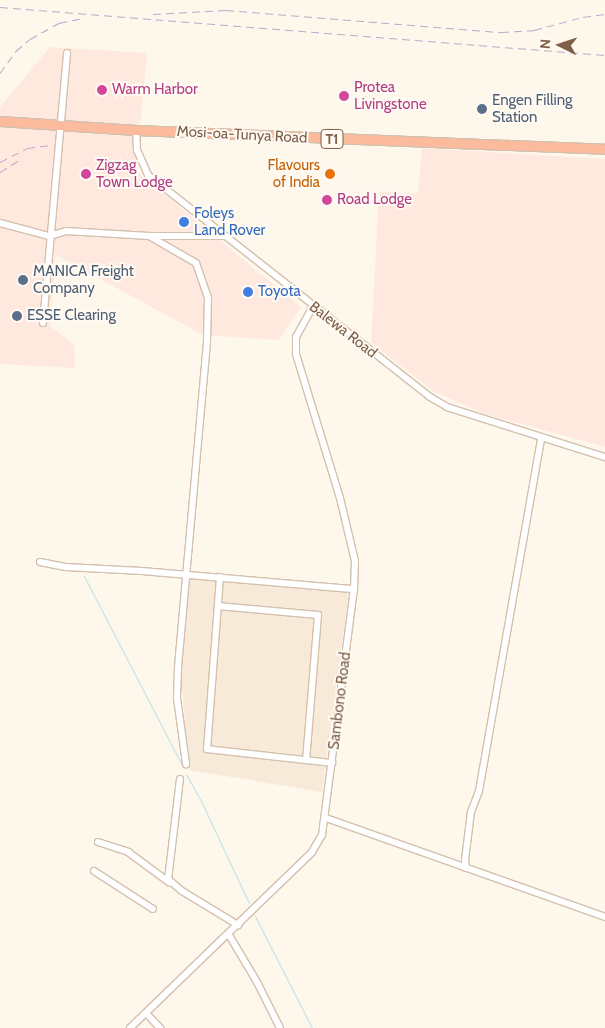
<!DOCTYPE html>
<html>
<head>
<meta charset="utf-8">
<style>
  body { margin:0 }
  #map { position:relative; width:605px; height:1028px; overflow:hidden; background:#fef7eb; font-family:Cabin,sans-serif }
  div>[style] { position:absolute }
  .residential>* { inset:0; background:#f7ead8 }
  .commercial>* { inset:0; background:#ffe9de }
  .stream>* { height:1px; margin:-0.5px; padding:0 0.5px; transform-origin:0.5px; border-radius:0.5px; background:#bce1ea }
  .roads { filter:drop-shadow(1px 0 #d3c0ae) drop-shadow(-1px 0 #d3c0ae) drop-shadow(0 1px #d3c0ae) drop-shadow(0 -1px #d3c0ae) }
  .minor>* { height:6px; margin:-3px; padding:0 3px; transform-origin:3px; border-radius:3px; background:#fff }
  .highway>* { height:9px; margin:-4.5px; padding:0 4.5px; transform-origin:4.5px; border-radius:4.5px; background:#fcbb9d }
  .rail>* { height:1px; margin-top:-0.5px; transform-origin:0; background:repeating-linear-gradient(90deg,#bca6cb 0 8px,transparent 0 13px) }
  .dots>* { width:14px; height:14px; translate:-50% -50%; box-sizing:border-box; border:2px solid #fffbf3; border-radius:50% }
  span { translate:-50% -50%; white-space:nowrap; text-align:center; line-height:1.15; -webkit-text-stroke:4px #fffbf3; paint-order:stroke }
  .shield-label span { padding:1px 4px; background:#fffbf3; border:1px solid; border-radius:4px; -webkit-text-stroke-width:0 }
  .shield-label { font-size:14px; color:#7d5f4a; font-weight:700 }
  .hotel-label { font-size:15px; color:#b23c85 }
  .left { translate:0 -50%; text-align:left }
  .service-label { font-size:15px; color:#4e5e75 }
  .street-label { font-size:15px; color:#7d5f4a }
  .food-label { font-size:15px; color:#c56008 }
  .right { translate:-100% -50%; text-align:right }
  .shop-label { font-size:15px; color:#366cbe }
  .north { position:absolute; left:535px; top:20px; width:50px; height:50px; -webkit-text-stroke:4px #fffbf3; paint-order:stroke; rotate:274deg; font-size:14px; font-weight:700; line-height:20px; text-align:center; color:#7d5f4a }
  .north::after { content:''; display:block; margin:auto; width:18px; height:22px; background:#7d5f4a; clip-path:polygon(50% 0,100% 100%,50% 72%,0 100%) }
</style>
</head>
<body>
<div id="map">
  <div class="residential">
    <div style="clip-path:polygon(189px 578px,349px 591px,322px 792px,189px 770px,181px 673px)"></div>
  </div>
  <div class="commercial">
    <div style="clip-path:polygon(50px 47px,147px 53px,136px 171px,301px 307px,279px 340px,203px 335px,56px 255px,50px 326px,74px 344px,75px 368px,0 364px,0 107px)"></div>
    <div style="clip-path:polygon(422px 148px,605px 159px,605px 447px,485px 414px,433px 391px,371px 343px,379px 192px,418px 193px)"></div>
  </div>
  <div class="stream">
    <div style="left:84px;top:576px;width:215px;rotate:62.6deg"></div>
    <div style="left:186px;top:774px;width:31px;rotate:61deg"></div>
    <div style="left:201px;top:801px;width:113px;rotate:64.8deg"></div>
    <div style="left:255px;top:916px;width:126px;rotate:63deg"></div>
  </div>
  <div class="roads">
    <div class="minor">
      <div style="left:136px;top:130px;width:20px;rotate:87deg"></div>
      <div style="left:137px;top:150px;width:27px;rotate:66deg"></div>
      <div style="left:148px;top:175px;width:359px;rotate:38.2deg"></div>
      <div style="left:430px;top:397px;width:20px;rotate:30deg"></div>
      <div style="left:447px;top:407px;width:166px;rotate:17.6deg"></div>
      <div style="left:0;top:223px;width:51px;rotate:14.9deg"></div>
      <div style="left:49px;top:236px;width:18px;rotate:-16deg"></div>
      <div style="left:66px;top:231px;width:83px;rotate:3.4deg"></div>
      <div style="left:149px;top:236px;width:75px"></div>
      <div style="left:149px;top:236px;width:54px;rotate:29.9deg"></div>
      <div style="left:196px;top:263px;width:36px;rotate:71deg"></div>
      <div style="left:208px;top:297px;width:45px;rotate:91.3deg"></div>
      <div style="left:207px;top:342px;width:328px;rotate:95.1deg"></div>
      <div style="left:178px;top:669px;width:29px;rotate:92deg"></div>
      <div style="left:177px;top:698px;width:67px;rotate:82.2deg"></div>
      <div style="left:43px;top:323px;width:271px;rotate:-84.9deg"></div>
      <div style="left:40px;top:562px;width:26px;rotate:11deg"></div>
      <div style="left:66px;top:567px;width:76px;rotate:3deg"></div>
      <div style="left:142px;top:571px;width:213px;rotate:4.9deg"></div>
      <div style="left:220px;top:577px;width:172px;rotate:94.3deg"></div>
      <div style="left:207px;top:749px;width:126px;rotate:6.4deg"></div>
      <div style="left:218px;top:606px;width:100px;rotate:5.1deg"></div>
      <div style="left:318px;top:615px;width:145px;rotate:94.7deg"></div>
      <div style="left:180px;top:779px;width:101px;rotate:96.8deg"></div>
      <div style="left:168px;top:879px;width:18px;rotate:41deg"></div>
      <div style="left:182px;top:891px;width:66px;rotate:31.3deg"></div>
      <div style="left:326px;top:818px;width:296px;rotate:19.5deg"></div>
      <div style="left:98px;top:842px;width:32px;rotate:18deg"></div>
      <div style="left:128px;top:852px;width:52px;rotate:36.4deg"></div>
      <div style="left:466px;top:868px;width:8px;rotate:-97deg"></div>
      <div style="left:465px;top:860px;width:48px;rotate:-82.9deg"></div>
      <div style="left:471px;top:812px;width:22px;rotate:-69deg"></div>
      <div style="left:479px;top:791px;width:358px;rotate:-80deg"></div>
      <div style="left:94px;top:871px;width:70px;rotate:32.8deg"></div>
      <div style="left:229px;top:935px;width:55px;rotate:59.2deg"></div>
      <div style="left:257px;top:982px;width:51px;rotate:63.4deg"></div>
      <div style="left:146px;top:1013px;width:21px;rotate:47deg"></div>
      <div style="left:130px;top:1028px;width:253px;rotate:-44deg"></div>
      <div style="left:312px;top:852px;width:20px;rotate:-60deg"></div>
      <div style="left:322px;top:835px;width:248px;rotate:-82.6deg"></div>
      <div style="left:354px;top:589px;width:28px;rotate:-88deg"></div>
      <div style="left:355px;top:561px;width:65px;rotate:-103.4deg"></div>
      <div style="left:340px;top:498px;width:151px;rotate:-107deg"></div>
      <div style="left:296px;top:354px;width:17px;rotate:-90deg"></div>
      <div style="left:296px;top:337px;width:35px;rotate:-61deg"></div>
    </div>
    <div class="highway">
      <div style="left:0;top:121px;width:136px;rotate:3.8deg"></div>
      <div style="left:136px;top:130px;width:469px;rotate:2.3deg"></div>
    </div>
  </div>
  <div class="rail">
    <div style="left:0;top:7px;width:607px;rotate:4.54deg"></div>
    <div style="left:153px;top:14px;width:73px;rotate:-3.1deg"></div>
    <div style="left:226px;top:10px;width:276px;rotate:4.6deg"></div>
    <div style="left:501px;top:32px;width:33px;rotate:-3deg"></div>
    <div style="left:534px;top:30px;width:51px;rotate:-14.9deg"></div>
    <div style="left:583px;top:17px;width:22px;rotate:-8deg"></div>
    <div style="left:0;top:73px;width:27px;rotate:-54deg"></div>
    <div style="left:16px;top:51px;width:18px;rotate:-41deg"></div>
    <div style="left:30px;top:39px;width:33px;rotate:-29deg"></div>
    <div style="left:59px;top:23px;width:24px;rotate:-12deg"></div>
    <div style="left:0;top:162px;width:30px;rotate:-27deg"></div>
    <div style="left:27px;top:148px;width:26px;rotate:-7deg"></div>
    <div style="left:0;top:172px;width:26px;rotate:-32deg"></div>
  </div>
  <div class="dots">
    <div style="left:102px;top:90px;background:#d1479c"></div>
    <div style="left:344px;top:96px;background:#d1479c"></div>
    <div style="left:482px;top:109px;background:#5c6f8a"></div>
    <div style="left:86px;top:174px;background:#d1479c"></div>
    <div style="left:330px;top:174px;background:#e8710a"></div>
    <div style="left:327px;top:200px;background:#d1479c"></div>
    <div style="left:184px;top:222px;background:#3f7fe0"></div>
    <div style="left:23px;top:280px;background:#5c6f8a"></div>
    <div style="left:248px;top:292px;background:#3f7fe0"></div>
    <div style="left:17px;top:316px;background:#5c6f8a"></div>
  </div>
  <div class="shield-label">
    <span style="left:332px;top:139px">T1</span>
  </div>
  <div class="hotel-label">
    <span class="left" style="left:354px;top:96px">Protea<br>Livingstone</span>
    <span class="left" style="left:112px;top:90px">Warm Harbor</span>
    <span class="left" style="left:96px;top:174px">Zigzag<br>Town Lodge</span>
    <span class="left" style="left:337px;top:200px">Road Lodge</span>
  </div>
  <div class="service-label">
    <span class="left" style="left:492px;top:109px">Engen Filling<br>Station</span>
    <span class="left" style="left:33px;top:280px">MANICA Freight<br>Company</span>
    <span class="left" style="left:27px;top:316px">ESSE Clearing</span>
  </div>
  <div class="street-label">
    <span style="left:242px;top:135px;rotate:3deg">Mosi-oa-Tunya Road</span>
    <span style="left:343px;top:330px;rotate:38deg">Balewa Road</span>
    <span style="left:340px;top:701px;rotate:-83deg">Sambono Road</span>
  </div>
  <div class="food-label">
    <span class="right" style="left:320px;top:174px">Flavours<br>of India</span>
  </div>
  <div class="shop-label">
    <span class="left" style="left:194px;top:222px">Foleys<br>Land Rover</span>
    <span class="left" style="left:258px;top:292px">Toyota</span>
  </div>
  <div class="north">N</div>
</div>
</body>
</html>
